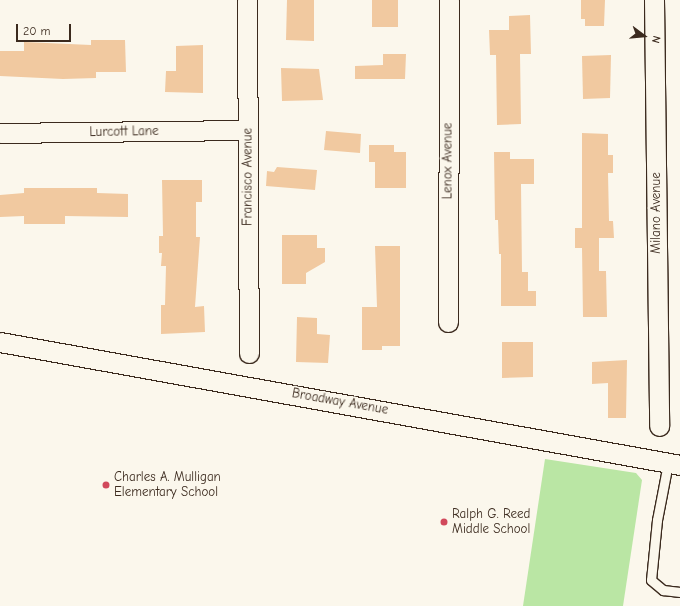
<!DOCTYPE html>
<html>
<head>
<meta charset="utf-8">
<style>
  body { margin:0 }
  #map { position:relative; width:680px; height:606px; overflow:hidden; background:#fbf7ec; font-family:"Comic Neue",sans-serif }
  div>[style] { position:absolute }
  .green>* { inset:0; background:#bae6a4 }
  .building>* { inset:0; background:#f1c9a0 }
  .roads { filter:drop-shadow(1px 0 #3b2a1e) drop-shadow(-1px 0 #3b2a1e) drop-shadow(0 1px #3b2a1e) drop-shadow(0 -1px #3b2a1e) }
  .service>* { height:9px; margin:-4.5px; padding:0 4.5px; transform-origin:4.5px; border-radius:4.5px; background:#fbf7ec }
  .minor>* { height:19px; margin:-9.5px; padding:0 9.5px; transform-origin:9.5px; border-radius:9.5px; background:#fbf7ec }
  .dots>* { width:11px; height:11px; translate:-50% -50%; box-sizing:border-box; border:2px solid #fbf7ec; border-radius:50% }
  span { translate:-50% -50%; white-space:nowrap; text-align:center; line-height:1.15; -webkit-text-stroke:3px #fbf7ec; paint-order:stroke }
  .street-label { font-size:13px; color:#3b2a1e }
  .poi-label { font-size:13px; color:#3b2a1e }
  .left { translate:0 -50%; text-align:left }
  .north { position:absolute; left:624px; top:16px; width:40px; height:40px; -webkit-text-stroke:3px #fbf7ec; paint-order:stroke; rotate:106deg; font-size:11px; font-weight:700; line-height:16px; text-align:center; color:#3b2a1e }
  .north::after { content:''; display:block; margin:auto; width:14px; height:18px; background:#3b2a1e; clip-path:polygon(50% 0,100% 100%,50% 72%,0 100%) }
  .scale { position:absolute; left:16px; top:24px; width:55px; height:18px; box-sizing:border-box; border:2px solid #3b2a1e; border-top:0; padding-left:5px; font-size:12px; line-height:14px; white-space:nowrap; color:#3b2a1e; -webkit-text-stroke:3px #fbf7ec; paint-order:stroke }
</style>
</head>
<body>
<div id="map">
  <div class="green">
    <div style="clip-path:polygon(545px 459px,636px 473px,642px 480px,623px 606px,523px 606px)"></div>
  </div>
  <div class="building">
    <div style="clip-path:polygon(287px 0,314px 0,314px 41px,286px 40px)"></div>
    <div style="clip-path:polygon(372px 0,398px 0,398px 27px,372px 27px)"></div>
    <div style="clip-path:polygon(581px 0,605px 0,604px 26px,585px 26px,585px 19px,581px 19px)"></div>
    <div style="clip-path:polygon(530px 15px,531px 54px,520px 54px,521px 124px,497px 125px,496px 55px,490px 55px,489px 30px,509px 30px,509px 16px)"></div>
    <div style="clip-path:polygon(91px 40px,125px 40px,126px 72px,96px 72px,96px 78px,63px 79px,0 76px,0 51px,24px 51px,24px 42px,91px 45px)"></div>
    <div style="clip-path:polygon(203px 45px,203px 93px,165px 92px,166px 71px,176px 71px,176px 46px)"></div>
    <div style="clip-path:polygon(383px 54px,406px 54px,405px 79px,355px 79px,355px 66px,383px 65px)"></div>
    <div style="clip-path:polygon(611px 55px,610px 98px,583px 99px,582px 56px)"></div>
    <div style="clip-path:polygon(281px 68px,319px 69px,323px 100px,282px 101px)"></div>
    <div style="clip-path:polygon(326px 131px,361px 134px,360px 153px,324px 150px)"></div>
    <div style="clip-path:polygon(582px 133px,608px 134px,608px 155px,613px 155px,613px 173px,608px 173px,609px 221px,613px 221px,614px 238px,599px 238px,599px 271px,606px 271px,607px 317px,583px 317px,582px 248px,575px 248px,575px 228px,582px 228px)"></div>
    <div style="clip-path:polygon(369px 145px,394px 145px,394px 152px,406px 152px,406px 188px,375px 188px,375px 162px,369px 162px)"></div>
    <div style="clip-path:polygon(494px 152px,510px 152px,510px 159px,534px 159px,534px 184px,521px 184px,522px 272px,528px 272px,528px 291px,536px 291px,536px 306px,501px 306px,501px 254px,499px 254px,498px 220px,495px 220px)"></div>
    <div style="clip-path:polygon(277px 167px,317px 170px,315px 190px,266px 186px,267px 171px,274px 172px)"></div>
    <div style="clip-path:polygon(162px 180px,202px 180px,202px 202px,196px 202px,196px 237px,200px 237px,195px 307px,204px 306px,205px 332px,161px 334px,161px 305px,165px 305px,166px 266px,161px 266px,162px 253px,159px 253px,159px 236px,163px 236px)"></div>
    <div style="clip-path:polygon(24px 188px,97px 188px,97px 193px,128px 194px,128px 217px,65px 216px,65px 224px,24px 224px,24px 216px,0 217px,0 195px,24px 193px)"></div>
    <div style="clip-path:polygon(282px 235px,317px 235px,317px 248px,325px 248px,325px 262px,306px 273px,306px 284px,282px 284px)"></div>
    <div style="clip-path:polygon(375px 246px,400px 246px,400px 346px,382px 346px,382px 350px,362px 350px,362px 307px,377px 307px)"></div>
    <div style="clip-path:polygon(297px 317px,317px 318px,317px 334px,330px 335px,328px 363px,296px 362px)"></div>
    <div style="clip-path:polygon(502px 342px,533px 342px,533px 377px,502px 378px)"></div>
    <div style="clip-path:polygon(627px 360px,626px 418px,608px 418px,608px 383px,592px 384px,592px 362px)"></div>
  </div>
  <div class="roads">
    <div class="service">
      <div style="left:668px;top:463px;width:58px;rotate:100.9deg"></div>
      <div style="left:657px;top:520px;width:60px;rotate:95.7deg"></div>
      <div style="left:651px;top:580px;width:16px;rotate:40deg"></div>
      <div style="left:663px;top:590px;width:17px;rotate:7deg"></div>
    </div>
    <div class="minor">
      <div style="left:247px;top:0;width:353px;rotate:89.7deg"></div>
      <div style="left:654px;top:0;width:426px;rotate:89.3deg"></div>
      <div style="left:0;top:133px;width:248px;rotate:-0.7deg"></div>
      <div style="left:448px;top:322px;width:322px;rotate:-89.8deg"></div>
      <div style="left:0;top:342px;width:691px;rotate:10.25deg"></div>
    </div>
  </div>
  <div class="dots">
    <div style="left:106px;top:485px;background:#d1495b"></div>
    <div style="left:444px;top:522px;background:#d1495b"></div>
  </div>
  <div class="street-label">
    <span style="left:124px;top:132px;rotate:-1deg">Lurcott Lane</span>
    <span style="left:448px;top:161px;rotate:-90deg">Lenox Avenue</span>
    <span style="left:248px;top:177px;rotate:-90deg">Francisco Avenue</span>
    <span style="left:656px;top:213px;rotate:-90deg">Milano Avenue</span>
    <span style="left:340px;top:402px;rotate:10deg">Broadway Avenue</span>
  </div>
  <div class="poi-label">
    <span class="left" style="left:114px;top:485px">Charles A. Mulligan<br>Elementary School</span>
    <span class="left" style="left:452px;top:522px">Ralph G. Reed<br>Middle School</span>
  </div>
  <div class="north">N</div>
  <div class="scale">20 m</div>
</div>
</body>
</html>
